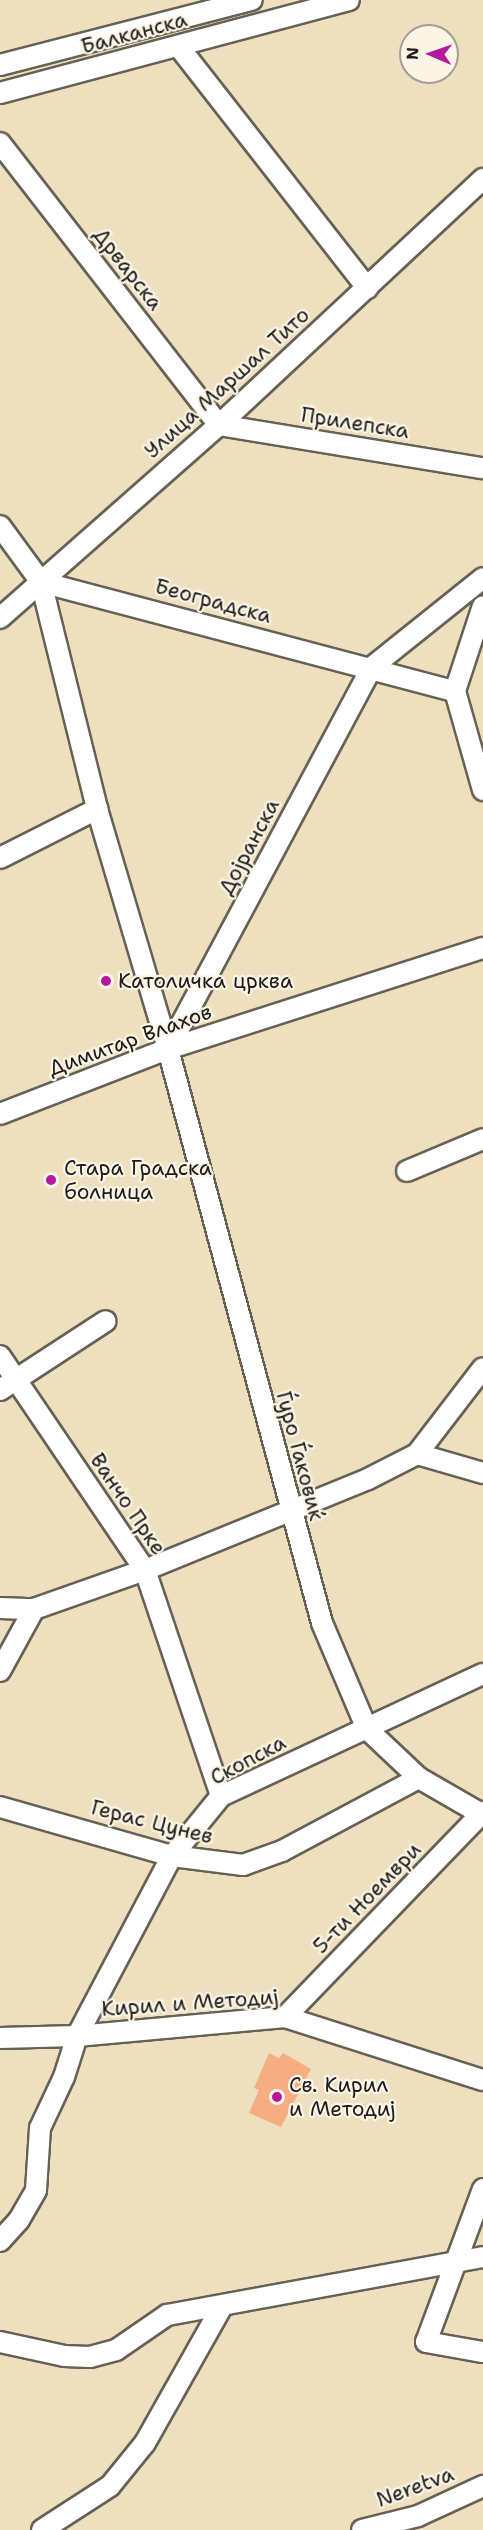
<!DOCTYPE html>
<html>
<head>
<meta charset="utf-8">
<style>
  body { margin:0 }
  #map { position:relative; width:483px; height:2530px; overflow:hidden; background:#eee0bf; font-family:"Shantell Sans",sans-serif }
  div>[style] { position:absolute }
  .building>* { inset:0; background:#f6ad82 }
  .roads { filter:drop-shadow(2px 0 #666155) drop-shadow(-2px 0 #666155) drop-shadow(0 2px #666155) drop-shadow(0 -2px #666155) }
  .street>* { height:20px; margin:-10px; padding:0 10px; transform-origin:10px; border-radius:10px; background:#fff }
  .dots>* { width:16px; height:16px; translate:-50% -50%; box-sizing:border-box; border:3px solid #fcf5e5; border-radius:50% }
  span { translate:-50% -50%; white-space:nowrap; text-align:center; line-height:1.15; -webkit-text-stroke:4.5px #fcf5e5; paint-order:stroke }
  .street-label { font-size:21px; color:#1c1c1c }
  .poi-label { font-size:21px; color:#1c1c1c }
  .left { translate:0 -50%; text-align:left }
  .north { position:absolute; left:399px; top:24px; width:60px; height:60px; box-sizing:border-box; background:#fcf5e5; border:2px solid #a29e95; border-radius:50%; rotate:272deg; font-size:16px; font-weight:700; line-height:24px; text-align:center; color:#1c1c1c }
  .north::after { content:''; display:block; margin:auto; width:21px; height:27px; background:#b5179e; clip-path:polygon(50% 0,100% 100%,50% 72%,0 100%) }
</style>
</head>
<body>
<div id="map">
  <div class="building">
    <div style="clip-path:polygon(269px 2053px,279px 2058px,283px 2053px,311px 2069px,281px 2127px,249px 2113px,259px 2090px,254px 2088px)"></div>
  </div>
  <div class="roads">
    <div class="street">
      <div style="left:179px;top:47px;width:306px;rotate:52deg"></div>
      <div style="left:0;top:65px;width:260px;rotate:-14.5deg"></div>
      <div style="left:0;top:93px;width:361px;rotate:-14.9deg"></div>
      <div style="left:0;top:143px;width:357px;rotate:52.2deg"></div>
      <div style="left:219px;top:425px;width:267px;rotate:9.3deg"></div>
      <div style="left:0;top:526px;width:69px;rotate:53.8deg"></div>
      <div style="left:41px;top:582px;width:234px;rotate:76.1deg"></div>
      <div style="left:97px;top:809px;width:250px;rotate:73.5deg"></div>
      <div style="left:168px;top:1049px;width:594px;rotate:74.98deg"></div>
      <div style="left:322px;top:1623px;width:115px;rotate:67deg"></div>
      <div style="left:367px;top:1729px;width:71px;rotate:43.3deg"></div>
      <div style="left:419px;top:1778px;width:74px;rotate:30deg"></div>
      <div style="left:41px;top:582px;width:428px;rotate:14.8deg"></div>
      <div style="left:455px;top:691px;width:89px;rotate:-71.8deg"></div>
      <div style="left:0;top:618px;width:292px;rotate:-41.4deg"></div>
      <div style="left:219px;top:425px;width:361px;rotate:-43deg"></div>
      <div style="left:455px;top:691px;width:103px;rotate:74.2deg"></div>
      <div style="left:0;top:858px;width:109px;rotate:-26.8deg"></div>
      <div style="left:168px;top:1049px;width:433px;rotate:-61.9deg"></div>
      <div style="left:372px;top:667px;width:142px;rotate:-38.7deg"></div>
      <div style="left:0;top:1114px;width:180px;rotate:-21.2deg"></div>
      <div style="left:168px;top:1049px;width:331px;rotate:-17.8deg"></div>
      <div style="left:407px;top:1171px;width:82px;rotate:-22.8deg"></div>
      <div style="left:0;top:1356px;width:258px;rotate:55.9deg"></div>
      <div style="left:145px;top:1570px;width:238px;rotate:71.4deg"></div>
      <div style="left:0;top:1390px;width:126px;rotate:-33.1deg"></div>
      <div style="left:417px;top:1454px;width:69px;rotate:16.1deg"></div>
      <div style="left:0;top:1608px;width:34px;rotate:2deg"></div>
      <div style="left:34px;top:1609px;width:118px;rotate:-19.4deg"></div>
      <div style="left:145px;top:1570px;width:241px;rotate:-22.2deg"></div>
      <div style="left:368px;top:1479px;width:55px;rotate:-27deg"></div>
      <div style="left:417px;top:1454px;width:108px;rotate:-52.5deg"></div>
      <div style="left:0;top:1671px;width:71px;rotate:-61.3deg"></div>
      <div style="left:0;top:1807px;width:179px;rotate:15.9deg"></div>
      <div style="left:172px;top:1856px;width:72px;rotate:7.2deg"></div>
      <div style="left:243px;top:1865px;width:41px;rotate:-19.7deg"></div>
      <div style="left:282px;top:1851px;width:155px;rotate:-28.1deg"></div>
      <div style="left:285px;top:2017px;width:285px;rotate:-46deg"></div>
      <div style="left:0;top:2038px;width:77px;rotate:-1.5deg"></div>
      <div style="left:77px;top:2036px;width:209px;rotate:-5.2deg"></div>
      <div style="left:285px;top:2017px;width:208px;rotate:17.7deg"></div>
      <div style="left:483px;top:2189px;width:163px;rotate:110.4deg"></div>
      <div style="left:426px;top:2342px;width:58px;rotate:10deg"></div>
      <div style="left:0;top:2241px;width:28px;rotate:-48deg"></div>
      <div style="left:19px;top:2220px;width:34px;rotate:-60deg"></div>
      <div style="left:36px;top:2190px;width:62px;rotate:-86.3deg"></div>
      <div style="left:40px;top:2128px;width:56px;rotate:-64.8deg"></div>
      <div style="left:64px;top:2077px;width:43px;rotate:-72.4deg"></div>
      <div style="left:77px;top:2036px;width:204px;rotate:-62.2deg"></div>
      <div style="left:172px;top:1856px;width:77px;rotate:-50.8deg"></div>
      <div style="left:221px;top:1796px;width:289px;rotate:-25deg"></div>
      <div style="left:0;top:2342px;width:66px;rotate:12.3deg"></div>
      <div style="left:64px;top:2356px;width:26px;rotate:2deg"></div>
      <div style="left:90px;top:2357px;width:27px;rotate:-15deg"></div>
      <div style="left:116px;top:2350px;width:62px;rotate:-34.5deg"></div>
      <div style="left:167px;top:2315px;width:321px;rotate:-10.4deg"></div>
      <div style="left:42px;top:2530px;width:81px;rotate:-32.9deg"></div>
      <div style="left:110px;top:2486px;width:55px;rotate:-50.9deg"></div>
      <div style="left:145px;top:2443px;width:155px;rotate:-60.6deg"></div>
      <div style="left:362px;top:2530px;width:58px;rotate:-14deg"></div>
      <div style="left:418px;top:2516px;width:72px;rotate:-24.8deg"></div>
    </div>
  </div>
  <div class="dots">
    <div style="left:106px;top:981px;background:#b5179e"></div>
    <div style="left:51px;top:1180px;background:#b5179e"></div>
    <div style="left:277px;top:2097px;background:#b5179e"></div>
  </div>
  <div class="street-label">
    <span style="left:134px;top:33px;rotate:-15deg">Балканска</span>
    <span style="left:128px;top:269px;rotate:52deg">Дрварска</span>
    <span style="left:227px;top:383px;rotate:-42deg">Улица Маршал Тито</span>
    <span style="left:355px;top:423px;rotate:9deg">Прилепска</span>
    <span style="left:213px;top:601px;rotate:15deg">Београдска</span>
    <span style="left:249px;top:847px;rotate:-62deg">Дојранска</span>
    <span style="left:130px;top:1040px;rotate:-20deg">Димитар Влахов</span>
    <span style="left:300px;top:1456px;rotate:75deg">Ѓуро Ѓаковиќ</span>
    <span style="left:128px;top:1504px;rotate:56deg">Ванчо Прке</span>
    <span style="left:248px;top:1760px;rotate:-28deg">Скопска</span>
    <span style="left:152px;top:1822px;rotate:14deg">Герас Цунев</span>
    <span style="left:367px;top:1898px;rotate:-46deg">5-ти Ноември</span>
    <span style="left:190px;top:2003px;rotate:-4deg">Кирил и Методиј</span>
    <span style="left:415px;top:2487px;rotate:-20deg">Neretva</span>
  </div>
  <div class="poi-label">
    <span class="left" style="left:118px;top:981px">Католичка црква</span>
    <span class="left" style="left:64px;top:1180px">Стара Градска<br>болница</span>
    <span class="left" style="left:289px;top:2097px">Св. Кирил<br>и Методиј</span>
  </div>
  <div class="north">N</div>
</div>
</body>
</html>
